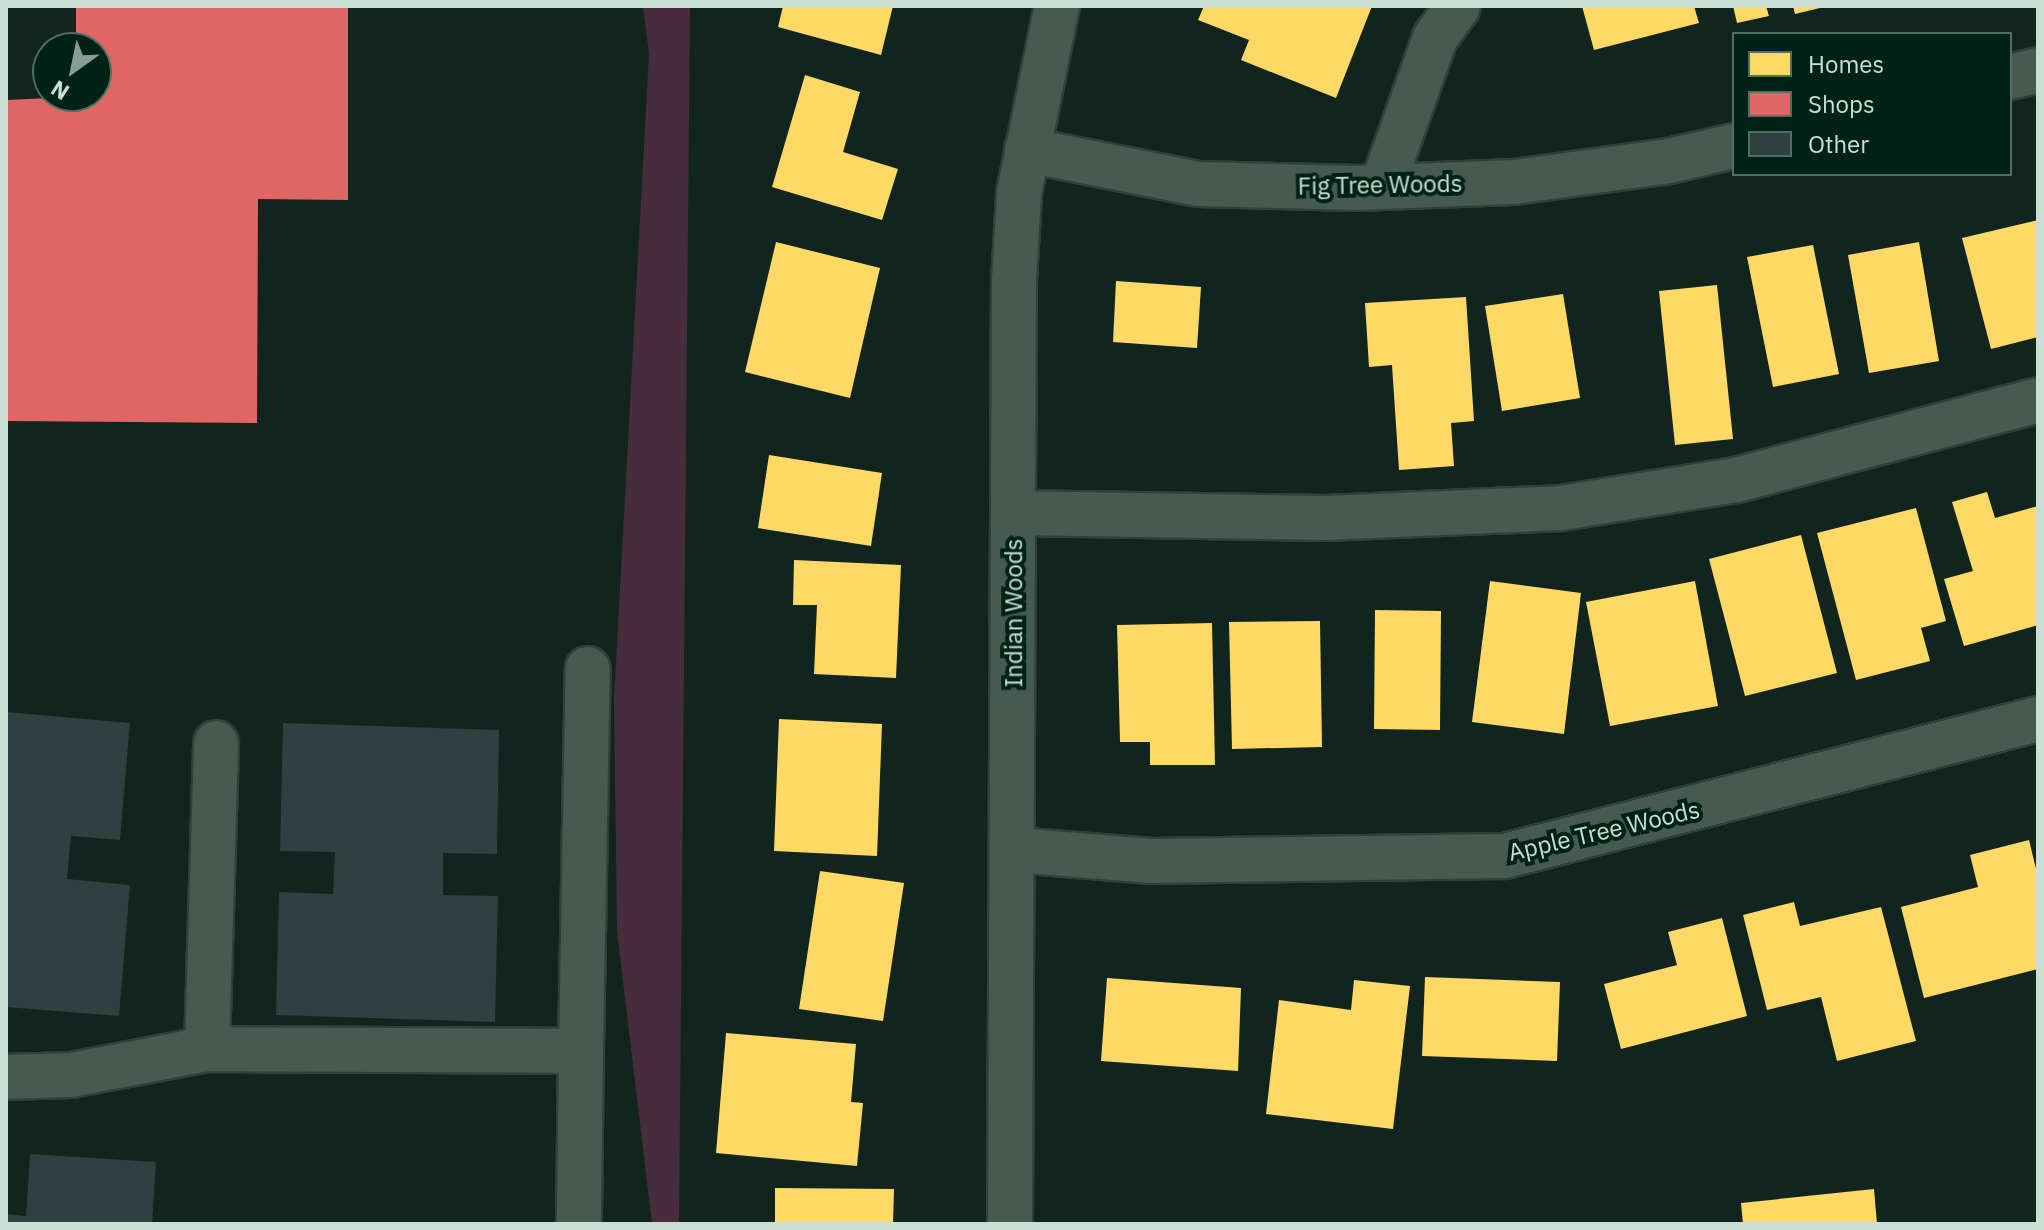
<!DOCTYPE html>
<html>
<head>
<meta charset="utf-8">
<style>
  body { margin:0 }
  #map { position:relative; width:2044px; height:1230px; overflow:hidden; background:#11241d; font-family:"IBM Plex Sans",sans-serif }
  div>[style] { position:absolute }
  .green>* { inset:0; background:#472c3c }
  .homes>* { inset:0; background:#ffd966 }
  .shops>* { inset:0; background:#e06666 }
  .building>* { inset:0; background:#2e4040 }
  .roads { filter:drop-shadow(2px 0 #304039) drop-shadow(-2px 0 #304039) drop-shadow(0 2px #304039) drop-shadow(0 -2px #304039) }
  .minor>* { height:44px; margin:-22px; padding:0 22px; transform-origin:22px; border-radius:22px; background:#465a52 }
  span { translate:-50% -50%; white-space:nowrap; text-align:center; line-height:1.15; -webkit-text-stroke:8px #002216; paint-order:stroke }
  .street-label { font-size:24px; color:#c8e0d4 }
  .frame { position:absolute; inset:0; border:8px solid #c8e0d4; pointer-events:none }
  .legend { position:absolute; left:1732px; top:32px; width:280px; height:144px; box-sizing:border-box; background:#002216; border:2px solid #506e62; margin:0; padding:10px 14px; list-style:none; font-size:24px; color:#c8e0d4 }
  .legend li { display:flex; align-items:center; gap:16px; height:40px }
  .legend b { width:40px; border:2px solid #506e62 }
  .north { position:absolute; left:32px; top:32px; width:80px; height:80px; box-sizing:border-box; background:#002216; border:2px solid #506e62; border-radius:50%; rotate:213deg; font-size:22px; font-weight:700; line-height:32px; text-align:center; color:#c8e0d4 }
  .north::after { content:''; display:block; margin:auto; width:28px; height:36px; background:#889e94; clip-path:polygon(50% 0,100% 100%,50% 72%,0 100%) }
</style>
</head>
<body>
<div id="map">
  <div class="green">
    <div style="clip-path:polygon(643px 6px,690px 6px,679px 1224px,652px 1224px,617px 931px,614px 700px,649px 53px)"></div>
  </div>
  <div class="homes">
    <div style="clip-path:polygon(783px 6px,893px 6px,881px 55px,778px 27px)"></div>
    <div style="clip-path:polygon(1204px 6px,1372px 6px,1336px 98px,1241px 60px,1249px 40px,1198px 20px)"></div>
    <div style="clip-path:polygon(1582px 6px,1694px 6px,1699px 23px,1594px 50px)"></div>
    <div style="clip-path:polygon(1733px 6px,1766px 6px,1769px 16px,1737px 23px)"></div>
    <div style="clip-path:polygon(1793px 6px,1824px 6px,1824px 7px,1795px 14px)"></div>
    <div style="clip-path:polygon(805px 75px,860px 92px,843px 152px,898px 169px,882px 220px,772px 187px)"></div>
    <div style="clip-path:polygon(2038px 220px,2038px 337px,1991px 349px,1962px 238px)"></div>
    <div style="clip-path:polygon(776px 242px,880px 268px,850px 398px,745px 372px)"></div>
    <div style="clip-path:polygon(1919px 242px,1939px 361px,1869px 373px,1848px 255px)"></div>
    <div style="clip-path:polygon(1813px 245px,1839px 374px,1773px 387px,1747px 257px)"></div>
    <div style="clip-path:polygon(1116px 281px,1201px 287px,1197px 348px,1113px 342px)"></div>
    <div style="clip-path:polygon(1717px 285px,1733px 439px,1675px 445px,1659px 291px)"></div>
    <div style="clip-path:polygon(1563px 294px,1580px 398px,1502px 411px,1485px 306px)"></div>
    <div style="clip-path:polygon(1466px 297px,1474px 421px,1451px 423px,1454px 466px,1399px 470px,1392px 365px,1369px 367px,1365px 303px)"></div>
    <div style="clip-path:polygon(769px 455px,882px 473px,871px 546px,758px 528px)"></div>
    <div style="clip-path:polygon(1987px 492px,1995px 518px,2038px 506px,2038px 625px,1964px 646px,1944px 579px,1973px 571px,1952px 502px)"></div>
    <div style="clip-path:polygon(1916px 508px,1946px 621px,1921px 628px,1930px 661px,1856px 680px,1817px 533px)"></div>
    <div style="clip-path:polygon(1801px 535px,1837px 673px,1745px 696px,1709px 559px)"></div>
    <div style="clip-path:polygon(794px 560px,901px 565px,896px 678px,814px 674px,817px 605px,793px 605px)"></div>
    <div style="clip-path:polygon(1490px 581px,1581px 593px,1564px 734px,1472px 722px)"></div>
    <div style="clip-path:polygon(1695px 581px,1718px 706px,1610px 726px,1586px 602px)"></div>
    <div style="clip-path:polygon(1375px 610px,1441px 611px,1440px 730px,1374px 729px)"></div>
    <div style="clip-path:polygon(1320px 621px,1322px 747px,1232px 749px,1229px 622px)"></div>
    <div style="clip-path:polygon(1212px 623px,1215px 765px,1150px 765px,1150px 742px,1120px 742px,1117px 625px)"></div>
    <div style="clip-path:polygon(779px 719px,882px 724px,877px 856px,774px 851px)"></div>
    <div style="clip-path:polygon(2029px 840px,2038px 877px,2038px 969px,1924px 998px,1901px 907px,1978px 887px,1970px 855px)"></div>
    <div style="clip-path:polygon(820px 871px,904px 883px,883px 1021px,799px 1009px)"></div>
    <div style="clip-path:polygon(1794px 902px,1800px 926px,1881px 907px,1916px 1041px,1837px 1061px,1821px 997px,1767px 1010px,1743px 915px)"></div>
    <div style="clip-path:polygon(1722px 918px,1747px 1016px,1621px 1049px,1604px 984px,1677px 965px,1668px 932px)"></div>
    <div style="clip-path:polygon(1425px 977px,1560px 982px,1557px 1061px,1422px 1056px)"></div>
    <div style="clip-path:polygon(1107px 978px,1241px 988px,1238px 1071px,1101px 1061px)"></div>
    <div style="clip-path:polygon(1354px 980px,1410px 986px,1393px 1129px,1266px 1114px,1279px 1000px,1351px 1010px)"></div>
    <div style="clip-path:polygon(726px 1033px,856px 1044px,851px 1102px,863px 1103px,857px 1166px,716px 1153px)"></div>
    <div style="clip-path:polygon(775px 1188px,894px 1189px,893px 1224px,775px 1224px)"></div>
    <div style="clip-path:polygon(1874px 1189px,1877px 1224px,1743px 1224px,1741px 1203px)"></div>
  </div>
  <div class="shops">
    <div style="clip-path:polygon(76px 6px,348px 6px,348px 200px,258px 199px,257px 423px,6px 421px,6px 100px,96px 96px,96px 48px,76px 48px)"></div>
  </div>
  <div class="building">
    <div style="clip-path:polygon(6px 712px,130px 723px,120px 840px,71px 836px,67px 879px,130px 885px,119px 1016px,6px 1007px)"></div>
    <div style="clip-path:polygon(283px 723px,499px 730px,497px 854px,443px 853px,443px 895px,498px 896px,495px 1022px,276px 1015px,279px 892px,333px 894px,335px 852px,280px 851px)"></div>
    <div style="clip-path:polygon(30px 1154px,156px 1162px,152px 1224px,6px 1224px,6px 1214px,26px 1216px)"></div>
  </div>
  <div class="roads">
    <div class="minor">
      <div style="left:2010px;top:77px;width:29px;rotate:-14deg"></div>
      <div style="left:1027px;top:150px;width:174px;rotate:11.2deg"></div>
      <div style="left:1198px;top:184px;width:159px;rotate:1.4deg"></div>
      <div style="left:1357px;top:188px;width:157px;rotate:-2.2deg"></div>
      <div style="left:1514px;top:182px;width:156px;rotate:-7.7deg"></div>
      <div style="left:1669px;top:161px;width:67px;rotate:-13deg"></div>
      <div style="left:1382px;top:187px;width:158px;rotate:-70.4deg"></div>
      <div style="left:1435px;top:38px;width:39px;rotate:-54deg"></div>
      <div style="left:1014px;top:513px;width:311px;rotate:0.9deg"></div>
      <div style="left:1325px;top:518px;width:236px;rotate:-2.4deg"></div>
      <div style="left:1561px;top:508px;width:177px;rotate:-9.1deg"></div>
      <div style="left:1736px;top:480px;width:312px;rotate:-14.8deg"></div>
      <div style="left:1015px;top:850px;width:137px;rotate:4.6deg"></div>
      <div style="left:1152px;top:861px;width:353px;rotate:-0.8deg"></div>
      <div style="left:1505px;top:856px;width:550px;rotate:-14.42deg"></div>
      <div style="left:207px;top:1049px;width:374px;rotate:0.3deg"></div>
      <div style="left:581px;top:1051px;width:173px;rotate:90.7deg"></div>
      <div style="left:581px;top:1051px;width:382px;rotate:-89deg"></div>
      <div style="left:6px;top:1077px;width:65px;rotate:-1.8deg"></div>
      <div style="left:71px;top:1075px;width:138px;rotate:-10.8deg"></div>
      <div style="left:207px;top:1049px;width:306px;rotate:-88.3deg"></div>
      <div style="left:1010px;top:1224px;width:943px;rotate:-89.76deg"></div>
      <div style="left:1014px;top:281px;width:88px;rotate:-86.7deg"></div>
      <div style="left:1019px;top:193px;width:191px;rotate:-78.5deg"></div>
    </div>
  </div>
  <div class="street-label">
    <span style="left:1380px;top:185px;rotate:-1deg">Fig Tree Woods</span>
    <span style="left:1014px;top:613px;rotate:-90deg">Indian Woods</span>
    <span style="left:1604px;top:831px;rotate:-13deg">Apple Tree Woods</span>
  </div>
  <div class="frame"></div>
  <ul class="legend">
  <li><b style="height:22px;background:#ffd966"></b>Homes</li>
  <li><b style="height:22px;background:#e06666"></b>Shops</li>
  <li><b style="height:22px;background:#2e4040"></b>Other</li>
  </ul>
  <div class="north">N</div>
</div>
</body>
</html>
